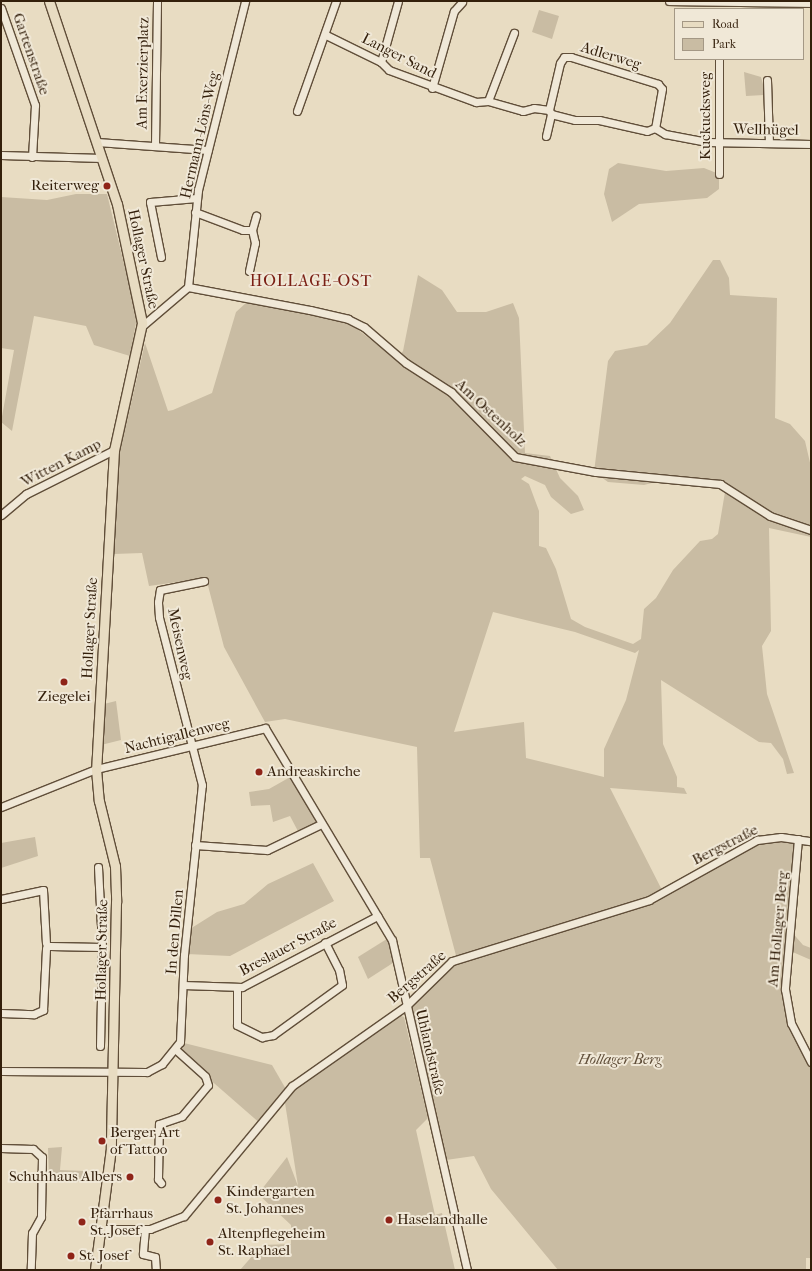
<!DOCTYPE html>
<html>
<head>
<meta charset="utf-8">
<style>
  body { margin:0 }
  #map { position:relative; width:812px; height:1271px; overflow:hidden; background:#e8dcc2; font-family:"IM FELL French Canon",serif }
  div>[style] { position:absolute }
  .green>* { inset:0; background:#c9bca3 }
  .roads { filter:drop-shadow(1px 0 #604e39) drop-shadow(-1px 0 #604e39) drop-shadow(0 1px #604e39) drop-shadow(0 -1px #604e39) }
  .minor>* { height:7px; margin:-3.5px; padding:0 3.5px; transform-origin:3.5px; border-radius:3.5px; background:#f0e8d7 }
  .major>* { height:9px; margin:-4.5px; padding:0 4.5px; transform-origin:4.5px; border-radius:4.5px; background:#e8dcc2 }
  .dots>* { width:11px; height:11px; translate:-50% -50%; box-sizing:border-box; border:2px solid #f0e8d7; border-radius:50% }
  span { translate:-50% -50%; white-space:nowrap; text-align:center; line-height:1.15; -webkit-text-stroke:4px #f0e8d7; paint-order:stroke }
  .street-label { font-size:15px; color:#331f0b }
  .poi-label { font-size:15px; color:#331f0b }
  .right { translate:-100% -50%; text-align:right }
  .left { translate:0 -50%; text-align:left }
  .park-label { font-size:15px; color:#604e39; font-style:italic }
  .neighbourhood-label { font-size:16px; color:#7a1f14; letter-spacing:1px }
  .frame { position:absolute; inset:0; border:2px solid #331f0b; pointer-events:none }
  .legend { position:absolute; left:674px; top:8px; width:130px; height:52px; box-sizing:border-box; background:#f0e8d7; border:1px solid #a49885; margin:0; padding:5px 7px; list-style:none; font-size:12px; color:#331f0b }
  .legend li { display:flex; align-items:center; gap:8px; height:20px }
  .legend b { width:20px; border:1px solid #a49885 }
</style>
</head>
<body>
<div id="map">
  <div class="green">
    <div style="clip-path:polygon(539px 10px,559px 16px,552px 39px,532px 32px)"></div>
    <div style="clip-path:polygon(744px 72px,761px 77px,766px 95px,746px 96px)"></div>
    <div style="clip-path:polygon(618px 163px,666px 171px,704px 168px,719px 174px,719px 189px,707px 198px,639px 204px,612px 222px,604px 194px,609px 169px)"></div>
    <div style="clip-path:polygon(76px 194px,107px 194px,137px 317px,130px 356px,94px 345px,86px 326px,34px 316px,12px 431px,1px 422px,14px 350px,1px 348px,1px 197px,47px 200px)"></div>
    <div style="clip-path:polygon(evenodd,713px 260px,720px 260px,729px 278px,730px 295px,777px 298px,775px 418px,790px 424px,805px 441px,811px 467px,811px 537px,769px 528px,771px 631px,762px 646px,767px 694px,794px 773px,787px 774px,783px 759px,771px 743px,759px 742px,661px 680px,663px 744px,677px 777px,677px 787px,684px 788px,687px 794px,610px 788px,663px 892px,757px 840px,798px 839px,790px 930px,803px 945px,811px 948px,811px 960px,788px 950px,786px 1002px,811px 1062px,811px 1258px,806px 1258px,806px 1270px,558px 1270px,491px 1189px,474px 1156px,446px 1160px,410px 1008px,458px 963px,430px 858px,420px 858px,417px 747px,285px 719px,265px 722px,224px 647px,206px 578px,149px 586px,142px 553px,114px 554px,118px 460px,145px 343px,168px 411px,173px 410px,212px 393px,236px 312px,247px 302px,348px 322px,397px 360px,403px 351px,418px 275px,442px 290px,457px 312px,486px 312px,513px 303px,519px 318px,525px 453px,550px 456px,560px 478px,578px 496px,584px 510px,571px 514px,551px 497px,545px 485px,525px 476px,521px 479px,529px 484px,539px 511px,539px 546px,546px 548px,556px 569px,571px 619px,585px 627px,633px 644px,641px 639px,644px 609px,656px 598px,673px 570px,700px 541px,712px 539px,718px 534px,726px 486px,667px 479px,644px 485px,608px 482px,594px 472px,608px 361px,615px 351px,647px 345px,670px 323px,713px 260px,493px 612px,575px 632px,635px 653px,639px 650px,626px 700px,604px 749px,604px 777px,526px 758px,524px 722px,454px 732px,493px 612px)"></div>
    <div style="clip-path:polygon(116px 701px,121px 740px,97px 746px,100px 705px)"></div>
    <div style="clip-path:polygon(292px 776px,321px 824px,300px 835px,290px 816px,273px 822px,270px 805px,251px 806px,249px 792px,269px 789px)"></div>
    <div style="clip-path:polygon(35px 837px,38px 856px,1px 868px,1px 843px)"></div>
    <div style="clip-path:polygon(313px 863px,334px 901px,230px 956px,187px 954px,190px 929px,217px 912px,244px 904px,268px 884px)"></div>
    <div style="clip-path:polygon(390px 937px,396px 961px,368px 979px,358px 957px)"></div>
    <div style="clip-path:polygon(399px 1015px,404px 1017px,428px 1118px,416px 1130px,435px 1215px,442px 1213px,455px 1270px,240px 1270px,262px 1245px,291px 1244px,291px 1225px,258px 1194px,287px 1157px,298px 1186px,285px 1103px,299px 1085px)"></div>
    <div style="clip-path:polygon(180px 1042px,272px 1065px,287px 1091px,261px 1124px,176px 1050px)"></div>
    <div style="clip-path:polygon(62px 1147px,60px 1170px,84px 1171px,82px 1182px,49px 1179px,48px 1148px)"></div>
  </div>
  <div class="roads">
    <div class="minor">
      <div style="left:669px;top:1px;width:142px;rotate:0.8deg"></div>
      <div style="left:1px;top:8px;width:103px;rotate:70.7deg"></div>
      <div style="left:35px;top:105px;width:52px;rotate:93.3deg"></div>
      <div style="left:326px;top:35px;width:61px;rotate:26.1deg"></div>
      <div style="left:381px;top:62px;width:11px;rotate:45deg"></div>
      <div style="left:389px;top:70px;width:93px;rotate:20.2deg"></div>
      <div style="left:476px;top:102px;width:12px;rotate:-5deg"></div>
      <div style="left:488px;top:101px;width:36px;rotate:16deg"></div>
      <div style="left:523px;top:111px;width:11px;rotate:-15deg"></div>
      <div style="left:534px;top:108px;width:15px;rotate:8deg"></div>
      <div style="left:549px;top:110px;width:4px;rotate:63deg"></div>
      <div style="left:551px;top:114px;width:25px;rotate:14deg"></div>
      <div style="left:575px;top:120px;width:24px"></div>
      <div style="left:599px;top:120px;width:49px;rotate:12.9deg"></div>
      <div style="left:647px;top:131px;width:9px;rotate:-21deg"></div>
      <div style="left:655px;top:128px;width:12px;rotate:31deg"></div>
      <div style="left:665px;top:134px;width:43px;rotate:10.8deg"></div>
      <div style="left:707px;top:142px;width:104px;rotate:1.1deg"></div>
      <div style="left:381px;top:62px;width:63px;rotate:-74.4deg"></div>
      <div style="left:767px;top:80px;width:62px;rotate:88.2deg"></div>
      <div style="left:432px;top:88px;width:80px;rotate:-74.1deg"></div>
      <div style="left:454px;top:11px;width:12px;rotate:-48deg"></div>
      <div style="left:488px;top:101px;width:73px;rotate:-69.1deg"></div>
      <div style="left:549px;top:110px;width:48px;rotate:-76.8deg"></div>
      <div style="left:560px;top:63px;width:7px;rotate:-56deg"></div>
      <div style="left:564px;top:57px;width:7px"></div>
      <div style="left:571px;top:57px;width:91px;rotate:17.2deg"></div>
      <div style="left:658px;top:84px;width:6px;rotate:51deg"></div>
      <div style="left:662px;top:89px;width:40px;rotate:100deg"></div>
      <div style="left:297px;top:111px;width:117px;rotate:-70.5deg"></div>
      <div style="left:546px;top:136px;width:23px;rotate:-77deg"></div>
      <div style="left:97px;top:142px;width:111px;rotate:4.1deg"></div>
      <div style="left:155px;top:145px;width:144px;rotate:-89.2deg"></div>
      <div style="left:1px;top:155px;width:101px;rotate:1.7deg"></div>
      <div style="left:719px;top:174px;width:115px;rotate:-90deg"></div>
      <div style="left:195px;top:212px;width:51px;rotate:20.6deg"></div>
      <div style="left:243px;top:230px;width:9px"></div>
      <div style="left:252px;top:230px;width:15px;rotate:-74deg"></div>
      <div style="left:161px;top:257px;width:56px;rotate:-101.3deg"></div>
      <div style="left:150px;top:202px;width:47px;rotate:-4.9deg"></div>
      <div style="left:249px;top:271px;width:29px;rotate:-78deg"></div>
      <div style="left:255px;top:243px;width:13px;rotate:-103deg"></div>
      <div style="left:188px;top:287px;width:124px;rotate:10.7deg"></div>
      <div style="left:310px;top:310px;width:39px;rotate:13deg"></div>
      <div style="left:348px;top:319px;width:18px;rotate:27deg"></div>
      <div style="left:364px;top:327px;width:55px;rotate:40.6deg"></div>
      <div style="left:406px;top:363px;width:54px;rotate:32.8deg"></div>
      <div style="left:451px;top:392px;width:91px;rotate:45.4deg"></div>
      <div style="left:515px;top:457px;width:82px;rotate:10.5deg"></div>
      <div style="left:596px;top:472px;width:125px;rotate:5.5deg"></div>
      <div style="left:720px;top:484px;width:59px;rotate:32.6deg"></div>
      <div style="left:770px;top:516px;width:43px;rotate:18.9deg"></div>
      <div style="left:142px;top:326px;width:60px;rotate:-40.3deg"></div>
      <div style="left:188px;top:287px;width:98px;rotate:-84.1deg"></div>
      <div style="left:198px;top:190px;width:195px;rotate:-76deg"></div>
      <div style="left:1px;top:515px;width:33px;rotate:-40deg"></div>
      <div style="left:26px;top:494px;width:98px;rotate:-26.6deg"></div>
      <div style="left:1px;top:807px;width:102px;rotate:-21.8deg"></div>
      <div style="left:96px;top:769px;width:174px;rotate:-13.6deg"></div>
      <div style="left:265px;top:728px;width:247px;rotate:59.1deg"></div>
      <div style="left:392px;top:940px;width:338px;rotate:77.2deg"></div>
      <div style="left:798px;top:839px;width:151px;rotate:95deg"></div>
      <div style="left:785px;top:989px;width:35px;rotate:80deg"></div>
      <div style="left:791px;top:1023px;width:44px;rotate:62.9deg"></div>
      <div style="left:195px;top:845px;width:72px;rotate:4deg"></div>
      <div style="left:267px;top:850px;width:60px;rotate:-25.7deg"></div>
      <div style="left:98px;top:867px;width:78px;rotate:87.1deg"></div>
      <div style="left:1px;top:899px;width:43px;rotate:-12.1deg"></div>
      <div style="left:43px;top:890px;width:53px;rotate:86.8deg"></div>
      <div style="left:50px;top:946px;width:51px;rotate:1.1deg"></div>
      <div style="left:183px;top:985px;width:59px;rotate:1.9deg"></div>
      <div style="left:242px;top:987px;width:153px;rotate:-27.7deg"></div>
      <div style="left:237px;top:987px;width:38px;rotate:90deg"></div>
      <div style="left:237px;top:1025px;width:28px;rotate:26deg"></div>
      <div style="left:262px;top:1037px;width:11px;rotate:-10deg"></div>
      <div style="left:273px;top:1035px;width:85px;rotate:-35.9deg"></div>
      <div style="left:342px;top:985px;width:15px;rotate:-101deg"></div>
      <div style="left:339px;top:970px;width:31px;rotate:-117deg"></div>
      <div style="left:1px;top:1013px;width:33px;rotate:2deg"></div>
      <div style="left:34px;top:1014px;width:10px;rotate:-24deg"></div>
      <div style="left:43px;top:1010px;width:62px;rotate:-87.2deg"></div>
      <div style="left:100px;top:1046px;width:98px;rotate:-88.8deg"></div>
      <div style="left:1px;top:1071px;width:146px;rotate:0.4deg"></div>
      <div style="left:147px;top:1072px;width:17px;rotate:-28deg"></div>
      <div style="left:162px;top:1064px;width:28px;rotate:-51deg"></div>
      <div style="left:180px;top:1042px;width:87px;rotate:-87.4deg"></div>
      <div style="left:184px;top:955px;width:171px;rotate:-84deg"></div>
      <div style="left:202px;top:785px;width:173px;rotate:-104.4deg"></div>
      <div style="left:159px;top:617px;width:15px;rotate:-94deg"></div>
      <div style="left:158px;top:602px;width:12px;rotate:-81deg"></div>
      <div style="left:160px;top:590px;width:45px;rotate:-11.6deg"></div>
      <div style="left:1px;top:1148px;width:32px;rotate:2deg"></div>
      <div style="left:33px;top:1149px;width:12px;rotate:42deg"></div>
      <div style="left:42px;top:1157px;width:60px;rotate:91deg"></div>
      <div style="left:41px;top:1217px;width:18px;rotate:119deg"></div>
      <div style="left:32px;top:1233px;width:37px;rotate:92deg"></div>
      <div style="left:161px;top:1183px;width:5px;rotate:-127deg"></div>
      <div style="left:158px;top:1179px;width:55px;rotate:-89deg"></div>
      <div style="left:159px;top:1124px;width:24px;rotate:-19deg"></div>
      <div style="left:182px;top:1116px;width:40px;rotate:-50deg"></div>
      <div style="left:208px;top:1085px;width:9px;rotate:-108deg"></div>
      <div style="left:205px;top:1076px;width:39px;rotate:-138deg"></div>
      <div style="left:100px;top:1229px;width:50px"></div>
      <div style="left:150px;top:1229px;width:36px;rotate:-21deg"></div>
      <div style="left:184px;top:1216px;width:169px;rotate:-50.3deg"></div>
      <div style="left:292px;top:1086px;width:139px;rotate:-35.1deg"></div>
      <div style="left:406px;top:1006px;width:64px;rotate:-44.4deg"></div>
      <div style="left:452px;top:961px;width:206px;rotate:-17.2deg"></div>
      <div style="left:649px;top:900px;width:124px;rotate:-29.1deg"></div>
      <div style="left:757px;top:840px;width:24px;rotate:-7deg"></div>
      <div style="left:781px;top:837px;width:30px;rotate:8deg"></div>
      <div style="left:145px;top:1229px;width:25px;rotate:95deg"></div>
      <div style="left:143px;top:1254px;width:12px;rotate:14deg"></div>
      <div style="left:155px;top:1257px;width:13px;rotate:86deg"></div>
    </div>
    <div class="major">
      <div style="left:49px;top:1px;width:214px;rotate:71.5deg"></div>
      <div style="left:117px;top:204px;width:122px;rotate:78.1deg"></div>
      <div style="left:142px;top:323px;width:130px;rotate:102.4deg"></div>
      <div style="left:114px;top:450px;width:320px;rotate:93.2deg"></div>
      <div style="left:96px;top:769px;width:32px;rotate:85deg"></div>
      <div style="left:99px;top:801px;width:67px;rotate:76.2deg"></div>
      <div style="left:115px;top:866px;width:36px;rotate:88deg"></div>
      <div style="left:116px;top:902px;width:246px;rotate:91.2deg"></div>
      <div style="left:111px;top:1148px;width:123px;rotate:97.5deg"></div>
    </div>
  </div>
  <div class="dots">
    <div style="left:107px;top:186px;background:#8f2418"></div>
    <div style="left:64px;top:682px;background:#8f2418"></div>
    <div style="left:259px;top:772px;background:#8f2418"></div>
    <div style="left:102px;top:1141px;background:#8f2418"></div>
    <div style="left:130px;top:1177px;background:#8f2418"></div>
    <div style="left:218px;top:1200px;background:#8f2418"></div>
    <div style="left:389px;top:1220px;background:#8f2418"></div>
    <div style="left:82px;top:1222px;background:#8f2418"></div>
    <div style="left:210px;top:1242px;background:#8f2418"></div>
    <div style="left:71px;top:1256px;background:#8f2418"></div>
  </div>
  <div class="street-label">
    <span style="left:31px;top:54px;rotate:71deg">Gartenstraße</span>
    <span style="left:399px;top:56px;rotate:27deg">Langer Sand</span>
    <span style="left:611px;top:56px;rotate:17deg">Adlerweg</span>
    <span style="left:143px;top:73px;rotate:-89deg">Am Exerzierplatz</span>
    <span style="left:706px;top:116px;rotate:-90deg">Kuckucksweg</span>
    <span style="left:766px;top:130px;rotate:1deg">Wellhügel</span>
    <span style="left:200px;top:135px;rotate:-77deg">Hermann-Löns-Weg</span>
    <span style="left:143px;top:259px;rotate:78deg">Hollager Straße</span>
    <span style="left:491px;top:413px;rotate:43deg">Am Ostenholz</span>
    <span style="left:61px;top:463px;rotate:-27deg">Witten Kamp</span>
    <span style="left:90px;top:628px;rotate:-87deg">Hollager Straße</span>
    <span style="left:180px;top:644px;rotate:78deg">Meisenweg</span>
    <span style="left:177px;top:736px;rotate:-14deg">Nachtigallenweg</span>
    <span style="left:725px;top:845px;rotate:-27deg">Bergstraße</span>
    <span style="left:778px;top:929px;rotate:-85deg">Am Hollager Berg</span>
    <span style="left:175px;top:932px;rotate:-85deg">In den Dillen</span>
    <span style="left:288px;top:947px;rotate:-28deg">Breslauer Straße</span>
    <span style="left:102px;top:950px;rotate:-89deg">Hollager Straße</span>
    <span style="left:417px;top:977px;rotate:-41deg">Bergstraße</span>
    <span style="left:430px;top:1052px;rotate:77deg">Uhlandstraße</span>
  </div>
  <div class="poi-label">
    <span class="right" style="left:99px;top:186px">Reiterweg</span>
    <span style="left:64px;top:697px">Ziegelei</span>
    <span class="left" style="left:267px;top:772px">Andreaskirche</span>
    <span class="left" style="left:110px;top:1141px">Berger Art<br>of Tattoo</span>
    <span class="right" style="left:122px;top:1177px">Schuhhaus Albers</span>
    <span class="left" style="left:226px;top:1200px">Kindergarten<br>St. Johannes</span>
    <span class="left" style="left:90px;top:1222px">Pfarrhaus<br>St. Josef</span>
    <span class="left" style="left:397px;top:1220px">Haselandhalle</span>
    <span class="left" style="left:218px;top:1242px">Altenpflegeheim<br>St. Raphael</span>
    <span class="left" style="left:79px;top:1256px">St. Josef</span>
  </div>
  <div class="park-label">
    <span style="left:620px;top:1060px">Hollager Berg</span>
  </div>
  <div class="neighbourhood-label">
    <span style="left:311px;top:281px">HOLLAGE-OST</span>
  </div>
  <div class="frame"></div>
  <ul class="legend">
  <li><b style="height:5px;background:#e8dcc2"></b>Road</li>
  <li><b style="height:11px;background:#c9bca3"></b>Park</li>
  </ul>
</div>
</body>
</html>
